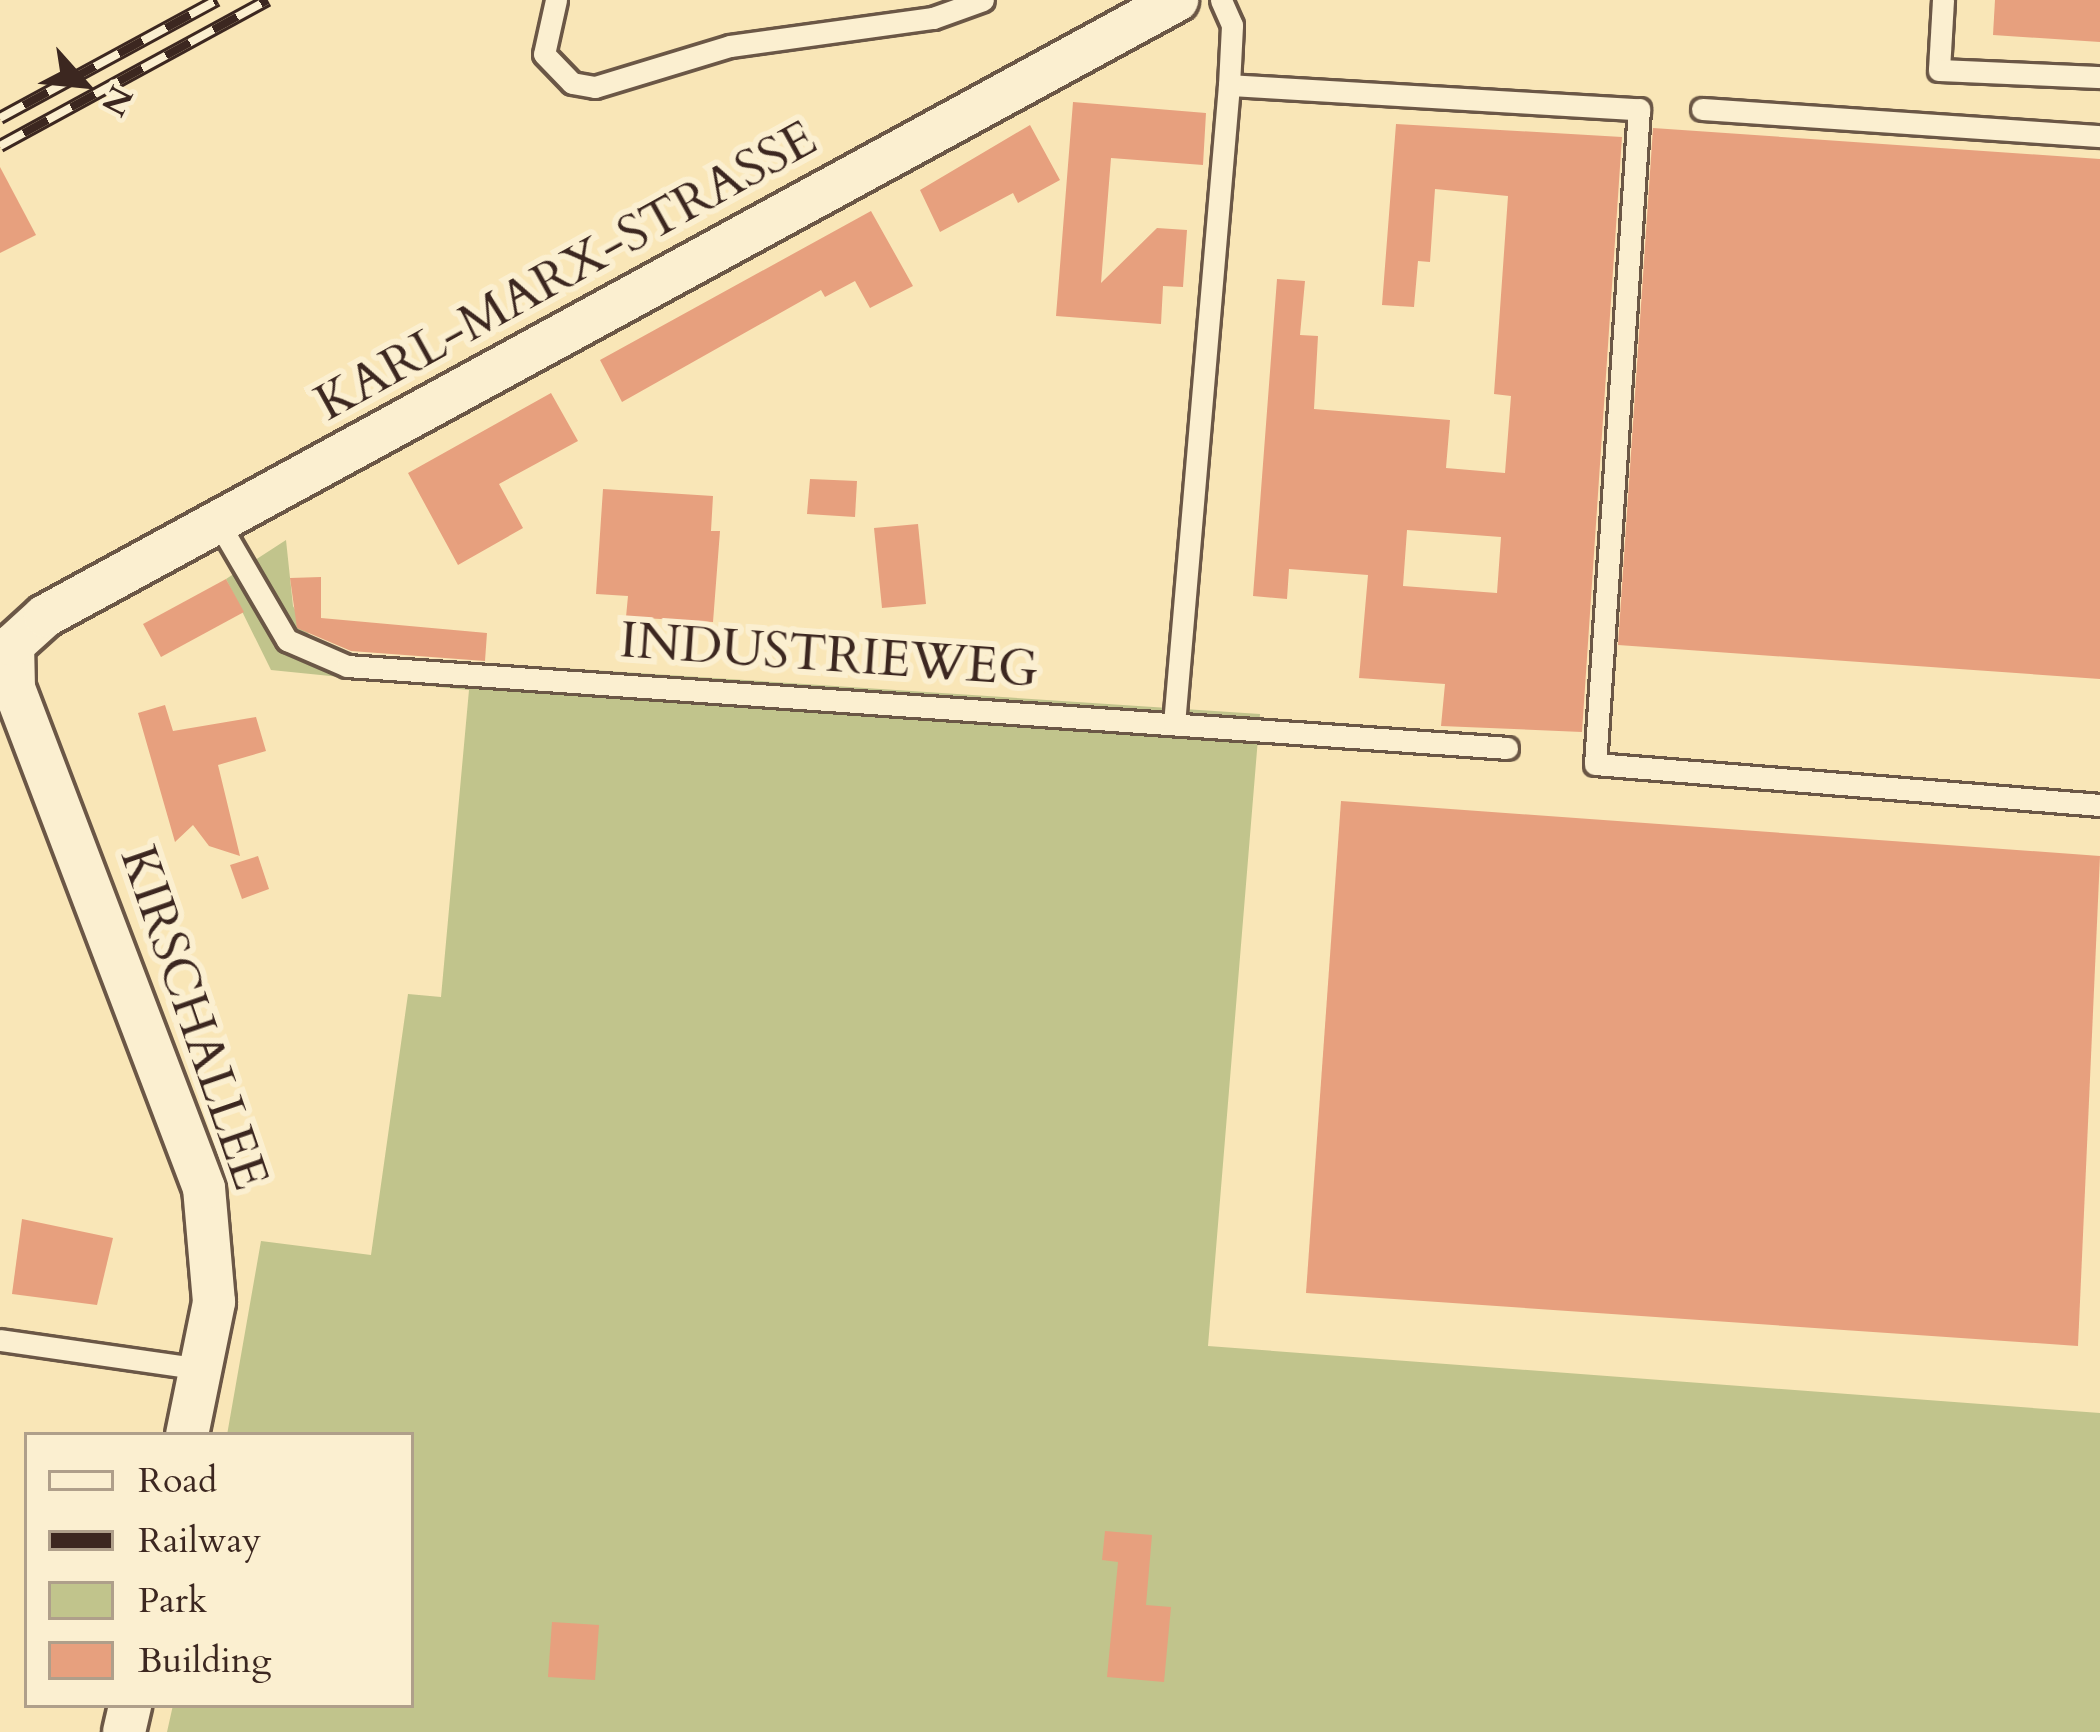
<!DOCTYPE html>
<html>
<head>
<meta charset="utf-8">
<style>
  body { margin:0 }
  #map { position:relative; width:2100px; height:1732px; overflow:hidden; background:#f9e6b7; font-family:Cardo,serif }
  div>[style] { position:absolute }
  .green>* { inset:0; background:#c1c48c }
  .building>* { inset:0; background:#e7a07e }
  .roads { filter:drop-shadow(3px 0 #6b5746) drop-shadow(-3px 0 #6b5746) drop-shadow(0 3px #6b5746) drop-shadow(0 -3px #6b5746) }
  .lane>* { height:21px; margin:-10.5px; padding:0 10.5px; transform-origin:10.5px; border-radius:10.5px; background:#fbefd0 }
  .street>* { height:42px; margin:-21px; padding:0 21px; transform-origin:21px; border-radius:21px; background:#fbefd0 }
  .rail>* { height:14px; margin-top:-7px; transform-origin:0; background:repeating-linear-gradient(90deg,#fbefd0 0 27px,#3c2720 0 54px); box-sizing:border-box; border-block:3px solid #3c2720 }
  span { translate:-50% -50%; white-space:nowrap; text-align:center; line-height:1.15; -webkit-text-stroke:12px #fbefd0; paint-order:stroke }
  .street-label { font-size:51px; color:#3c2720 }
  .legend { position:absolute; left:24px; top:1432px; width:390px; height:276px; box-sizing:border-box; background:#fbefd0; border:3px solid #af9f8a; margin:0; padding:15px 21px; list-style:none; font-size:36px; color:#3c2720 }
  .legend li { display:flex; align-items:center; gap:24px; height:60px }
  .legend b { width:60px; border:3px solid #af9f8a }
  .north { position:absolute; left:24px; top:24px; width:120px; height:120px; -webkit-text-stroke:9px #fbefd0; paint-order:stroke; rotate:117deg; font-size:33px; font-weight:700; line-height:48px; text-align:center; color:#3c2720 }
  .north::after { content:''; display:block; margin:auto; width:42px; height:54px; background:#3c2720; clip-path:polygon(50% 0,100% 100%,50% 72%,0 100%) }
</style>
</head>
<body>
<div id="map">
  <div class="green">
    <div style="clip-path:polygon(286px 540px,293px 606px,311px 638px,348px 654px,1260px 714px,1208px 1346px,2100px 1413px,2100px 1732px,167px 1732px,173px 1705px,411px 1705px,411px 1435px,227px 1435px,261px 1241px,371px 1255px,408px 994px,441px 997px,469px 690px,271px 670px,226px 579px)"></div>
  </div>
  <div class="building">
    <div style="clip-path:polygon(1995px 0,2100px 0,2100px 42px,1993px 35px)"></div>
    <div style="clip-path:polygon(1073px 102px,1206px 113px,1203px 165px,1111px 158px,1101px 283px,1157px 228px,1187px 230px,1183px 287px,1163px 286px,1161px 324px,1056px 316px)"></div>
    <div style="clip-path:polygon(evenodd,1396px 124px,1622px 137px,1582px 732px,1441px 726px,1445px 684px,1359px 678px,1368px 575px,1289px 569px,1287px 599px,1253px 596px,1277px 279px,1305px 281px,1300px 335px,1318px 336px,1314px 409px,1450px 420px,1446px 468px,1505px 473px,1511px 396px,1494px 394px,1508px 196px,1435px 189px,1430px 262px,1418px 261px,1414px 307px,1382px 305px,1396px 124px,1407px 530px,1501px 537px,1497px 593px,1403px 586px,1407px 530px)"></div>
    <div style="clip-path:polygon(1030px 125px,1060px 180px,1018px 203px,1013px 193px,940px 232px,920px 190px)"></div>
    <div style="clip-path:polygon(1653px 128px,2100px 159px,2100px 679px,1618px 645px)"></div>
    <div style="clip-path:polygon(0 167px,36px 235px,0 253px)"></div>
    <div style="clip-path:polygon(871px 211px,913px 286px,870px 308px,855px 281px,825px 297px,821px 290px,622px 402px,600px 360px)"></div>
    <div style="clip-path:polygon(551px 393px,578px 441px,499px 484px,523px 528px,458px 565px,408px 473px)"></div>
    <div style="clip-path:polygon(810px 479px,857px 481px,855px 517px,807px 514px)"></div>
    <div style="clip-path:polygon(603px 489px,713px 496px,711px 531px,720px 531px,713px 622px,626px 617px,628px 596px,596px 594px)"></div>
    <div style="clip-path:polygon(918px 524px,926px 604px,882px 608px,874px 528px)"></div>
    <div style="clip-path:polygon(321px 577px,321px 618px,487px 633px,485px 661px,351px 651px,297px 628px,290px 578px)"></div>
    <div style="clip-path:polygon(226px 579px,244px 612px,161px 657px,143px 624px)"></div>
    <div style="clip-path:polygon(165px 705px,173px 731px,256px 717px,266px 751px,218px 765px,240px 856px,209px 846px,193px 825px,175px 842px,138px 713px)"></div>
    <div style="clip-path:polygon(1341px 801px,2100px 856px,2078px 1346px,1306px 1293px)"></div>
    <div style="clip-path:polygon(258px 856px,269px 889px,242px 899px,230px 865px)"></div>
    <div style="clip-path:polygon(22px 1219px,113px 1238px,97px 1305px,12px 1294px)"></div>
    <div style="clip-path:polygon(1105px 1531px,1152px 1535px,1146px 1605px,1171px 1607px,1164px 1682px,1107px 1677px,1118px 1562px,1102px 1560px)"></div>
    <div style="clip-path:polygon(552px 1622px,599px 1625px,595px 1680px,548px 1677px)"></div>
  </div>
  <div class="roads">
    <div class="lane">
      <div style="left:556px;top:0;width:55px;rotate:102.5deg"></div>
      <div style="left:544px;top:54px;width:40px;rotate:46deg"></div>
      <div style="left:572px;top:83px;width:23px;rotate:10deg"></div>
      <div style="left:595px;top:87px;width:141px;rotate:-16.9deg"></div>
      <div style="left:730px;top:46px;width:205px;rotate:-7.9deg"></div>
      <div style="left:933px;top:18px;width:53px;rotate:-19.8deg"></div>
      <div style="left:1943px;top:0;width:70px;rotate:93.3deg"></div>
      <div style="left:1939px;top:70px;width:161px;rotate:2.5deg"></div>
      <div style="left:1229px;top:85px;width:411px;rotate:3.4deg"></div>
      <div style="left:1639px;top:109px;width:656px;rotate:93.84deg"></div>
      <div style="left:1595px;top:764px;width:507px;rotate:4.64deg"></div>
      <div style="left:1702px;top:109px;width:399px;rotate:3.9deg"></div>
      <div style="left:218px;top:522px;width:137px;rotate:59.7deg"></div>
      <div style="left:287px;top:640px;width:65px;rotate:23.4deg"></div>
      <div style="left:347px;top:666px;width:1163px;rotate:4.04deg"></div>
      <div style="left:1174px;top:724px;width:641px;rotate:-85.08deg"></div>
      <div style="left:1229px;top:85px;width:60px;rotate:-87.1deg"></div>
      <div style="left:1232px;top:25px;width:27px;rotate:-114deg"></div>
      <div style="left:0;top:1340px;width:203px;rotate:8.2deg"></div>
    </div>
    <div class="street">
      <div style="left:187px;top:1435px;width:136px;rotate:-78.5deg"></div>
      <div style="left:214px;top:1302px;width:114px;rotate:-95deg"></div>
      <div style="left:204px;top:1188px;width:535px;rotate:-110.81deg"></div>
      <div style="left:14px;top:688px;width:43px;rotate:-91.3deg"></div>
      <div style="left:13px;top:645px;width:43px;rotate:-42.2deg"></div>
      <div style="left:45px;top:616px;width:1289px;rotate:-28.55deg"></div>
      <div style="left:124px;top:1732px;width:28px;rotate:-77deg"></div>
    </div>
  </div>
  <div class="rail">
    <div style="left:0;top:118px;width:247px;rotate:-28.5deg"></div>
    <div style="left:0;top:146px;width:305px;rotate:-28.6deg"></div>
  </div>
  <div class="street-label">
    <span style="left:566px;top:271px;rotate:-29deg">KARL-MARX-STRASSE</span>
    <span style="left:829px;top:655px;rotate:4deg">INDUSTRIEWEG</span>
    <span style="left:194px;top:1018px;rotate:71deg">KIRSCHALLEE</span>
  </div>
  <ul class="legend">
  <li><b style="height:15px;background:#fbefd0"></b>Road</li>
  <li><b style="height:15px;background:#3c2720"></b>Railway</li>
  <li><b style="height:33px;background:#c1c48c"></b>Park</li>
  <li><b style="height:33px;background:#e7a07e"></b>Building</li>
  </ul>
  <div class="north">N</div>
</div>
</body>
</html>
